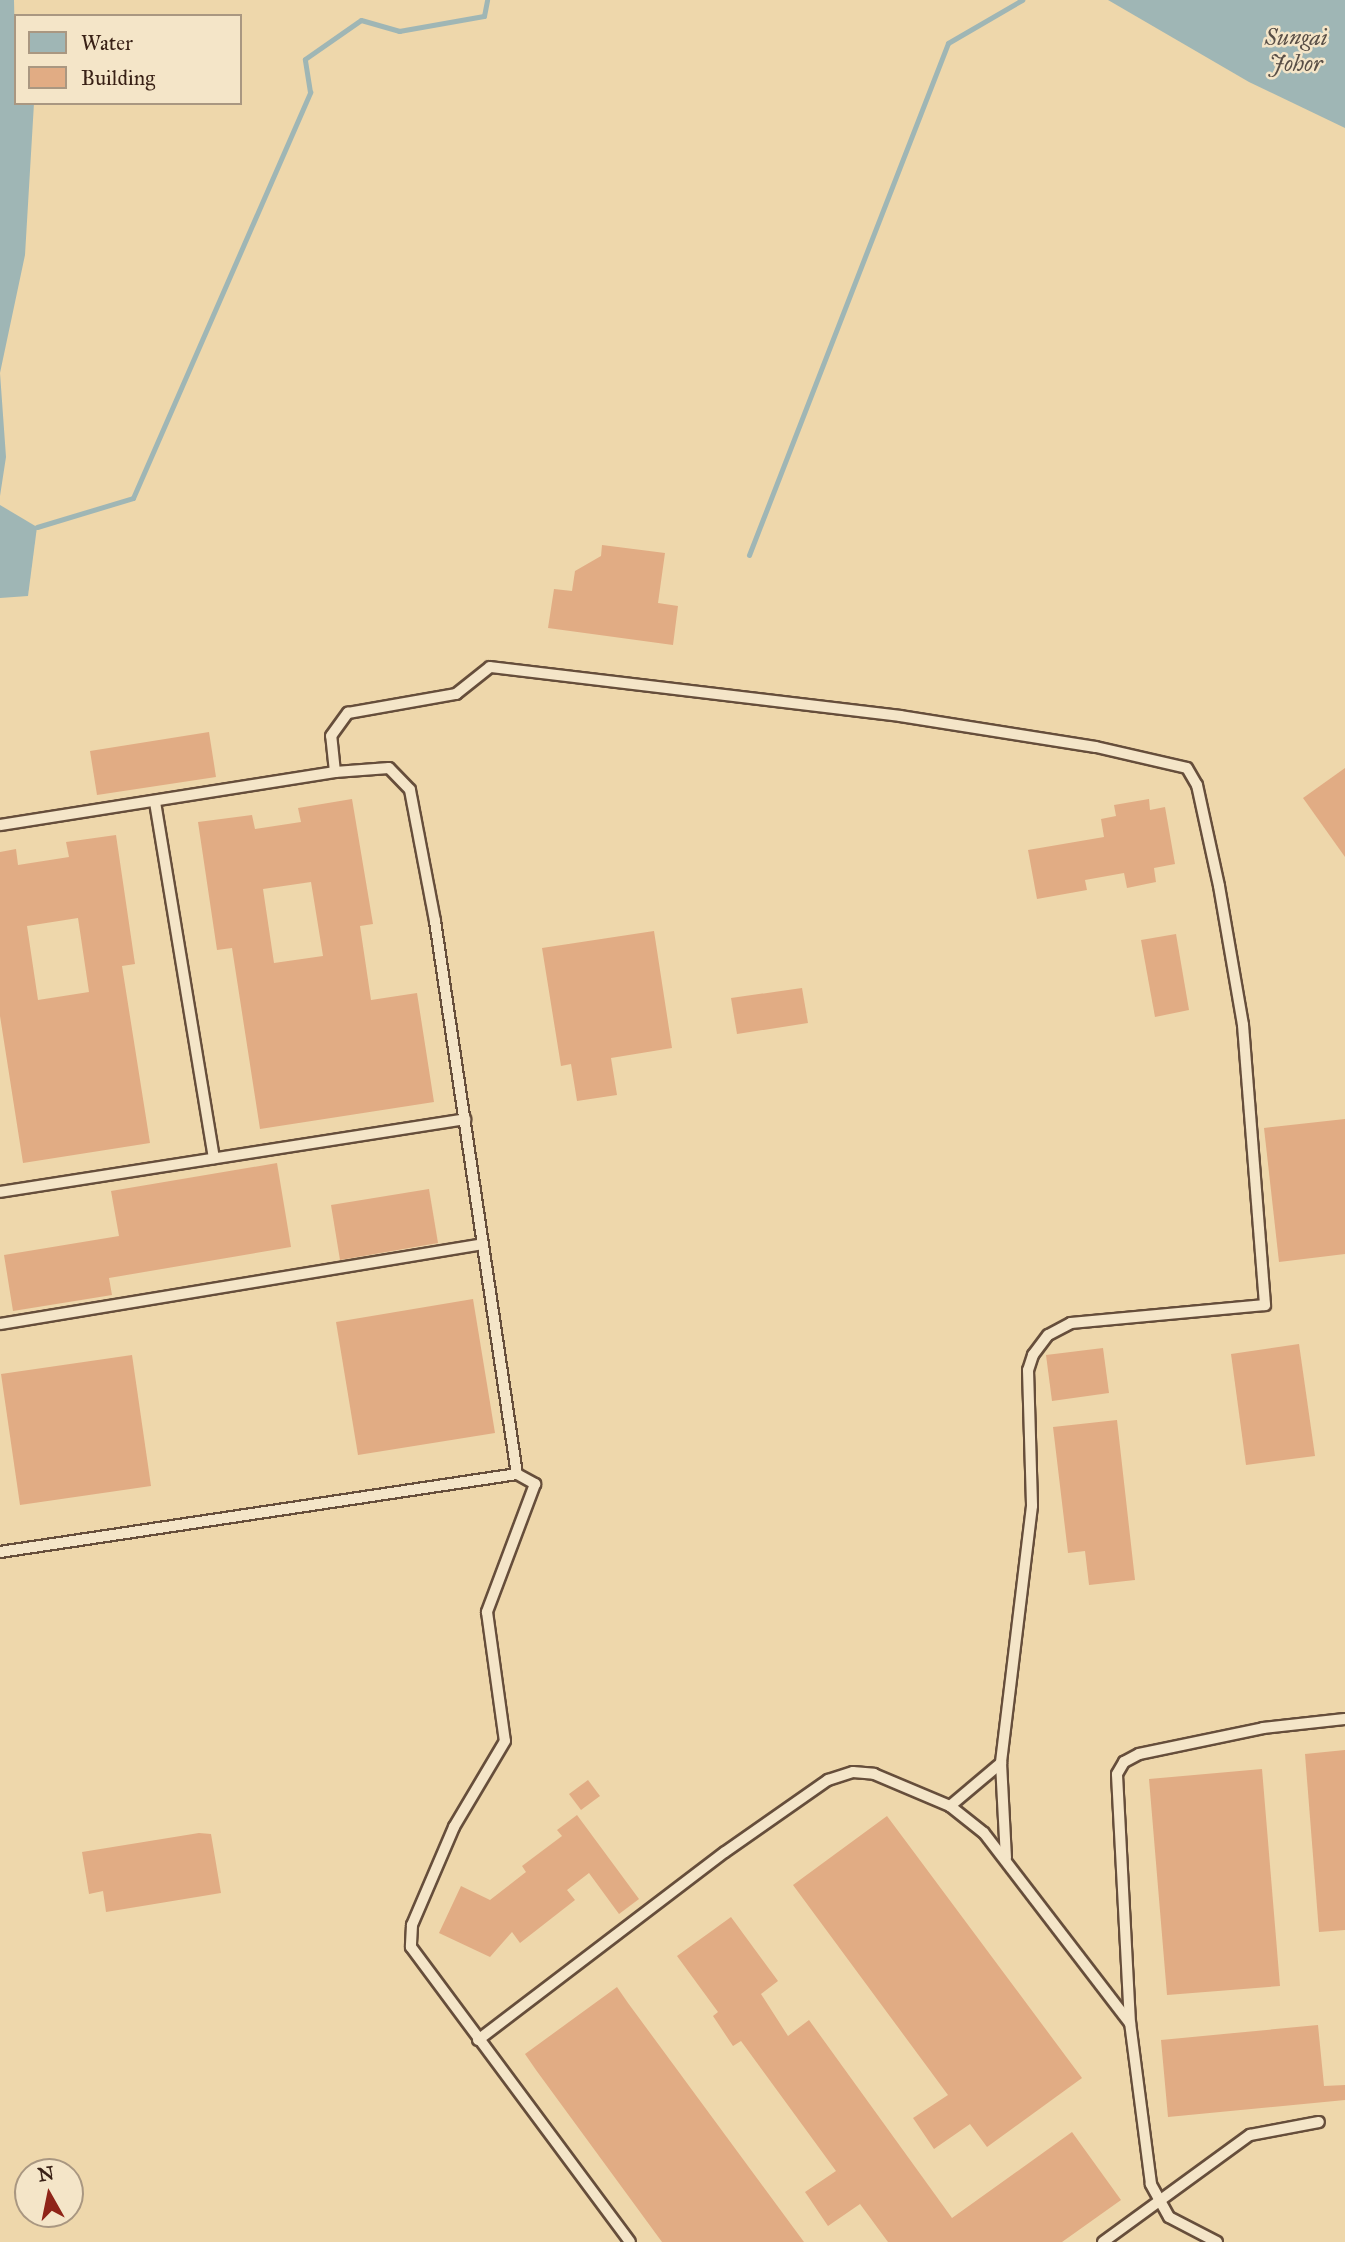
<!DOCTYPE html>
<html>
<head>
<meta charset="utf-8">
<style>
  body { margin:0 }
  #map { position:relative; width:1345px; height:2242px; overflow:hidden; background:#eed7ab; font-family:"IM FELL Great Primer",serif }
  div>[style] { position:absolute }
  .water>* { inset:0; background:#9fb6b5 }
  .stream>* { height:5px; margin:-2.5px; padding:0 2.5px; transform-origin:2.5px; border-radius:2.5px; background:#9fb6b5 }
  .building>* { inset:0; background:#e1ac84 }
  .roads { filter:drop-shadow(2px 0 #664e3b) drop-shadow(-2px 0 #664e3b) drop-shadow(0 2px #664e3b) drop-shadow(0 -2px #664e3b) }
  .service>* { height:10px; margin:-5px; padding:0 5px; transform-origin:5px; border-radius:5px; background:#f4e5c8 }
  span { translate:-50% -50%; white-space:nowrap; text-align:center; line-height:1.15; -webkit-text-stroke:5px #f4e5c8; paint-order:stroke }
  .water-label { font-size:23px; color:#584e46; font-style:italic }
  .legend { position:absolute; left:14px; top:14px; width:228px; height:91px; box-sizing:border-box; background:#f4e5c8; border:2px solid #a99781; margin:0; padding:9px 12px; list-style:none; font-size:21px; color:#392116 }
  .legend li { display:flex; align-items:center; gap:14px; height:35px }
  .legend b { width:35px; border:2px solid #a99781 }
  .north { position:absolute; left:14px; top:2158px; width:70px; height:70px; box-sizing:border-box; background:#f4e5c8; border:2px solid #a99781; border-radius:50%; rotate:351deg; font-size:19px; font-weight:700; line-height:28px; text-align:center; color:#392116 }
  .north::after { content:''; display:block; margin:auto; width:24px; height:32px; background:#8f2418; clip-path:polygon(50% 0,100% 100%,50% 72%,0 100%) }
</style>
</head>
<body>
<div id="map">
  <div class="water">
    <div style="clip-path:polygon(0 0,14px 0,16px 103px,34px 103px,25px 255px,0 373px,6px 457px,0 496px)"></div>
    <div style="clip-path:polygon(1108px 0,1345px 0,1345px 128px,1249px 82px)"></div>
    <div style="clip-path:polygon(0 505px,37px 527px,28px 596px,0 598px)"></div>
  </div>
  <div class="stream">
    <div style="left:37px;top:527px;width:100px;rotate:-16.8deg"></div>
    <div style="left:133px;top:498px;width:443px;rotate:-66.4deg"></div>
    <div style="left:310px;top:92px;width:33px;rotate:-99deg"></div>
    <div style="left:305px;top:59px;width:68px;rotate:-34.9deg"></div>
    <div style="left:361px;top:20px;width:40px;rotate:16deg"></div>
    <div style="left:399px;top:31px;width:86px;rotate:-10deg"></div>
    <div style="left:484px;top:16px;width:16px;rotate:-79deg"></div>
    <div style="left:749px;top:555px;width:549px;rotate:-68.76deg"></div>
    <div style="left:948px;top:43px;width:86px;rotate:-30.2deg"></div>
  </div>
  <div class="building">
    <div style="clip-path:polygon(602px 545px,665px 553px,658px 603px,678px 606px,673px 645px,548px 628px,554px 589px,572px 591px,575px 571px,601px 556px)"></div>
    <div style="clip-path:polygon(209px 732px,216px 777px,97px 795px,90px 751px)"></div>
    <div style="clip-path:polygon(1345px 768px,1345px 857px,1303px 798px)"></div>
    <div style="clip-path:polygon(evenodd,352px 799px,373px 924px,360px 926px,371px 1000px,417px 993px,434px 1102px,260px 1129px,232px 948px,217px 950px,198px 822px,252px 815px,255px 829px,301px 822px,298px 808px,352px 799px,311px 882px,323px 956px,274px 963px,263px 889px,311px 882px)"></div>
    <div style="clip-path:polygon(1149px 799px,1150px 810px,1165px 807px,1175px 864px,1154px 868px,1156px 882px,1127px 888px,1124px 873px,1085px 880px,1087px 890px,1037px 899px,1028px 850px,1104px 837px,1101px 819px,1116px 816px,1114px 805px)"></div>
    <div style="clip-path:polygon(evenodd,116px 835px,135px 964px,122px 966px,150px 1143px,23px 1163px,0 1016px,0 852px,16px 849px,18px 865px,69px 857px,66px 842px,116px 835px,78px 918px,89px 992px,38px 1000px,27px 926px,78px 918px)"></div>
    <div style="clip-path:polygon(654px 931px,672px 1048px,611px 1058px,617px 1095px,577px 1101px,571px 1064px,561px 1066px,542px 948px)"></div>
    <div style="clip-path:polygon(1176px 934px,1189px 1010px,1155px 1017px,1141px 940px)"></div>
    <div style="clip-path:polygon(802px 988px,808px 1023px,737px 1034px,731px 998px)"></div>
    <div style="clip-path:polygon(1345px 1119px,1345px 1254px,1279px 1262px,1264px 1128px)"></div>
    <div style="clip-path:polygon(277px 1163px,291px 1247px,109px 1278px,112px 1295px,13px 1311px,4px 1255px,119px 1236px,111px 1191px)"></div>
    <div style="clip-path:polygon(429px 1189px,438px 1243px,340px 1260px,331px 1205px)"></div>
    <div style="clip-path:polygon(473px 1299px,495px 1433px,358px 1455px,336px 1322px)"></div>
    <div style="clip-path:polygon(1299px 1344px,1315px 1456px,1246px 1465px,1231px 1354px)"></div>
    <div style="clip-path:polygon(1103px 1348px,1109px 1393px,1052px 1401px,1046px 1355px)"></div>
    <div style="clip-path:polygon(132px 1355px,151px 1486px,20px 1505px,1px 1374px)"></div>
    <div style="clip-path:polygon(1117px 1420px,1135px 1580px,1089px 1585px,1085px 1551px,1068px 1553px,1053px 1427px)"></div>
    <div style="clip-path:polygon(1345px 1750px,1345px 1930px,1319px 1932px,1305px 1754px)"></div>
    <div style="clip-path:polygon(1262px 1769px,1280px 1986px,1167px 1995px,1149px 1779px)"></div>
    <div style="clip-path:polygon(588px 1780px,600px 1796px,581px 1810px,569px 1794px)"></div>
    <div style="clip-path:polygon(577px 1815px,639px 1899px,619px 1914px,589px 1873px,567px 1890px,575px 1900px,520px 1943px,512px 1932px,490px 1957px,439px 1933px,461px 1886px,490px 1900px,526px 1872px,522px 1866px,562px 1836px,557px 1830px)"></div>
    <div style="clip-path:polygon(887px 1816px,1082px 2078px,987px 2147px,970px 2124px,934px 2149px,913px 2118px,948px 2095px,793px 1885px)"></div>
    <div style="clip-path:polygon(199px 1833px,211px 1834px,221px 1893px,106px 1912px,103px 1891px,89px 1894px,82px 1852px)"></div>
    <div style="clip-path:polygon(731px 1917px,778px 1981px,761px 1994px,788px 2036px,809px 2020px,952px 2218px,1072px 2132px,1121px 2200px,1062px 2242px,888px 2242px,860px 2204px,828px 2226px,805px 2192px,836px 2171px,741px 2041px,733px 2046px,713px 2016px,718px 2012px,677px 1956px)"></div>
    <div style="clip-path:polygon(617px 1987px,628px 2003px,804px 2242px,662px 2242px,536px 2070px,525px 2054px)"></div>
    <div style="clip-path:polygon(1318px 2025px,1324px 2086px,1345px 2085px,1345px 2100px,1168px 2117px,1161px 2040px)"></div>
  </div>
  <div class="roads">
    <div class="service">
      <div style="left:335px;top:772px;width:54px;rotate:-4.2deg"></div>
      <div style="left:389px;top:768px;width:30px;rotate:46deg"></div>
      <div style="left:410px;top:790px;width:133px;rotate:79.2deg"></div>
      <div style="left:435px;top:921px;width:559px;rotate:81.57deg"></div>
      <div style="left:517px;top:1474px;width:21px;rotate:29deg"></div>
      <div style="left:535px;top:1484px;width:137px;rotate:110.6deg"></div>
      <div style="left:487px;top:1612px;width:130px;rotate:82.1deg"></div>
      <div style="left:505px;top:1741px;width:100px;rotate:120.7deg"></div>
      <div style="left:454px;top:1827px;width:107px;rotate:113.2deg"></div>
      <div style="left:412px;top:1925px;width:22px;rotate:93deg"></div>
      <div style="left:411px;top:1947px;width:367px;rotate:53.4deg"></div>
      <div style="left:155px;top:802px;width:361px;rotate:80.6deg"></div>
      <div style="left:0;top:825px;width:339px;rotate:-9deg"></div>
      <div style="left:335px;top:772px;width:36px;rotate:-96deg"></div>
      <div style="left:331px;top:736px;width:29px;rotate:-54deg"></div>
      <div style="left:348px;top:713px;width:110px;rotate:-10deg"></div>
      <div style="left:456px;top:694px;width:43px;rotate:-38.5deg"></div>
      <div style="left:490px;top:667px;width:413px;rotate:6.8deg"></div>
      <div style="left:900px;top:716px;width:198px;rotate:9deg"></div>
      <div style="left:1096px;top:747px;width:93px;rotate:13deg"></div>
      <div style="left:1187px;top:768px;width:20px;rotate:60deg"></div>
      <div style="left:1197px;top:785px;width:103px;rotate:77.7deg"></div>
      <div style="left:1219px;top:886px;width:141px;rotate:80.2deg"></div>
      <div style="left:1243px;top:1025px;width:281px;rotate:85.5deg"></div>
      <div style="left:1265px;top:1305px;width:195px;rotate:174.7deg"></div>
      <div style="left:1071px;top:1323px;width:26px;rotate:152deg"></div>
      <div style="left:1048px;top:1335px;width:25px;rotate:127deg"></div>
      <div style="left:1033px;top:1355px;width:16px;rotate:108deg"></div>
      <div style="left:1028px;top:1370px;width:136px;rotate:88.3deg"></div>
      <div style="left:1032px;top:1506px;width:259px;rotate:96.9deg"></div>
      <div style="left:1001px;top:1763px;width:95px;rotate:87deg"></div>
      <div style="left:0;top:1192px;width:471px;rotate:-8.9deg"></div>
      <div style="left:0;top:1324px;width:489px;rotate:-9.4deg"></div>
      <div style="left:0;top:1552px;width:523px;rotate:-8.58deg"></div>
      <div style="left:950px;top:1806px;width:67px;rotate:-40.1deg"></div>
      <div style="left:478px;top:2040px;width:310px;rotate:-37.3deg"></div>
      <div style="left:725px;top:1852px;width:126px;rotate:-35deg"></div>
      <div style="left:828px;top:1780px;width:26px;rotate:-18deg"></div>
      <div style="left:853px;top:1772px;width:21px;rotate:5deg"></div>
      <div style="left:874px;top:1774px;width:82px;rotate:22.8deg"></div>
      <div style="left:950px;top:1806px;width:43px;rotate:38.5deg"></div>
      <div style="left:984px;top:1833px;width:240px;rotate:52.5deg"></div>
      <div style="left:1103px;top:2242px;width:182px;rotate:-36.1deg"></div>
      <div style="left:1250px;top:2135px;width:70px;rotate:-10.7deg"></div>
      <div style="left:1217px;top:2242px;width:54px;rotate:-152.5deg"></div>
      <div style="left:1169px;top:2217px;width:38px;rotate:-119deg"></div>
      <div style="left:1151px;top:2184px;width:162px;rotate:-97.4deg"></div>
      <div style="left:1130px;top:2023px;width:249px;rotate:-93deg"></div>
      <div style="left:1117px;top:1774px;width:14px;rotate:-60deg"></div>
      <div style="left:1124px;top:1762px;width:17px;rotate:-28deg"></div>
      <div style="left:1139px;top:1754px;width:127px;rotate:-11.8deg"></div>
      <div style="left:1263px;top:1728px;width:82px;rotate:-6.3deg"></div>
    </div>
  </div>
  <div class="water-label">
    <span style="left:1296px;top:50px">Sungai<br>Johor</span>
  </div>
  <ul class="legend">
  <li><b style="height:19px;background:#9fb6b5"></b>Water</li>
  <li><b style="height:19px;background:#e1ac84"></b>Building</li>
  </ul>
  <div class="north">N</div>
</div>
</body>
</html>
